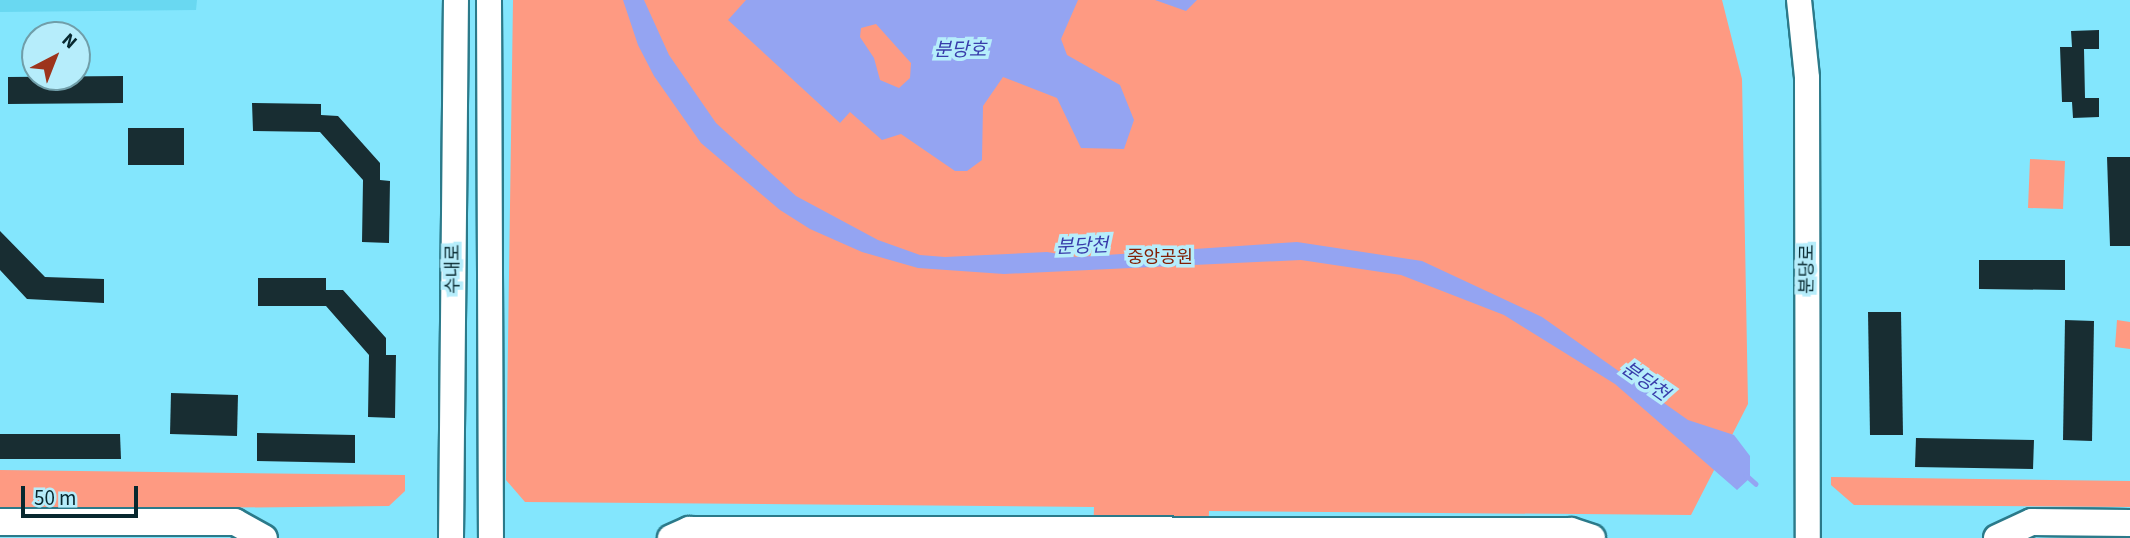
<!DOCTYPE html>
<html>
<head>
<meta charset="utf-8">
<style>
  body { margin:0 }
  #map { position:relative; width:2130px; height:538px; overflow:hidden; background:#83e6fd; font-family:"Source Sans 3","Noto Sans KR",sans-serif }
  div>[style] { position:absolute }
  .built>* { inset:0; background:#69d8f1 }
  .green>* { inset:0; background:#fe9a82 }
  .water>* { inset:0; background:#94a4f2 }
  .stream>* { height:4.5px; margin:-2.25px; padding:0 2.25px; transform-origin:2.25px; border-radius:2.25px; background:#94a4f2 }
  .building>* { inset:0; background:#182d32 }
  .roads { filter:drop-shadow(2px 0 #2b7a8a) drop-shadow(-2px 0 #2b7a8a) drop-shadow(0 2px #2b7a8a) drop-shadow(0 -2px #2b7a8a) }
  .secondary>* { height:24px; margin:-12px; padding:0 12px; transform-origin:12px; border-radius:12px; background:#fff }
  .primary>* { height:26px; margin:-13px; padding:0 13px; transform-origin:13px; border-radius:13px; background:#fff }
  span { translate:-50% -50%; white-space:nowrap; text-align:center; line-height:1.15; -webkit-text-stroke:7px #b6edfb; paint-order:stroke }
  .park-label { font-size:18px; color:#821f05 }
  .street-label { font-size:18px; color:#07282f }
  .water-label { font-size:19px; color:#383caa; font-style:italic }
  .north { position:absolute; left:21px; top:21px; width:70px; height:70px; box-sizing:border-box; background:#b6edfb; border:2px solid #709ea9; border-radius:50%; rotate:42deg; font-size:19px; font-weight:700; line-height:28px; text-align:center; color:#07282f }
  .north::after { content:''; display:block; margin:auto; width:24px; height:32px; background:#9d341c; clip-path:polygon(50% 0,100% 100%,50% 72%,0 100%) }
  .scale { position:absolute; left:21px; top:486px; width:117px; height:32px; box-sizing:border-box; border:4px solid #07282f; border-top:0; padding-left:9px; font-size:21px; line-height:24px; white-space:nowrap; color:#07282f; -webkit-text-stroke:5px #b6edfb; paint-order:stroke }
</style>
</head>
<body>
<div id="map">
  <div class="built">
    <div style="clip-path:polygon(0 0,197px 0,196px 10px,0 12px)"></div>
  </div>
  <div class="green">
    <div style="clip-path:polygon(513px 0,1722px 0,1742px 79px,1748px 404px,1691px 515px,1209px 511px,1208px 538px,1093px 538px,1094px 507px,525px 502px,506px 480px)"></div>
    <div style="clip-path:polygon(2030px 159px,2065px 161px,2063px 209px,2028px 208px)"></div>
    <div style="clip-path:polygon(2117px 320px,2130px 322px,2130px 349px,2115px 347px)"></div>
    <div style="clip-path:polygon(0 470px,405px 475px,405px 491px,389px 506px,0 510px)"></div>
    <div style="clip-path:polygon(1831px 477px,2130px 481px,2130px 507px,1854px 505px,1831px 485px)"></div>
  </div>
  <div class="water">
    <div style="clip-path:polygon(623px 0,644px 0,669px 55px,716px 123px,796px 196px,878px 240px,920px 255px,945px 257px,1047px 252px,1077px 257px,1297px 242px,1422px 261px,1542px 317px,1688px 420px,1734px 435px,1750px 456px,1750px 478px,1737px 490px,1615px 384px,1504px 315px,1401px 275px,1301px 260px,1004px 274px,918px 268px,862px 252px,810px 229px,780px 210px,701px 143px,654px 76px,638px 45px)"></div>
    <div style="clip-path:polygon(evenodd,746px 0,1078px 0,1061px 39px,1067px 55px,1120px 85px,1134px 120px,1124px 149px,1081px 148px,1057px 98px,1003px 77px,983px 106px,982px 160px,967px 171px,955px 171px,901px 134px,882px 140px,850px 112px,840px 123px,728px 20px,746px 0,876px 24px,911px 63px,910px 78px,899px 88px,880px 80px,874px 58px,860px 37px,861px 28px,876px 24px)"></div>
    <div style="clip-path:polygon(1155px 0,1197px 0,1186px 11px)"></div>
  </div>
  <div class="stream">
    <div style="left:1746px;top:475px;width:13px;rotate:42deg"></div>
  </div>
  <div class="building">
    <div style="clip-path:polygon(2099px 30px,2099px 49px,2084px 49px,2085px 98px,2099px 98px,2099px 117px,2073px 118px,2072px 102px,2062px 102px,2060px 47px,2072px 47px,2071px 31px)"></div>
    <div style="clip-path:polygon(123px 76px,123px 103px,8px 104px,8px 77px)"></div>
    <div style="clip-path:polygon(252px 103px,321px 104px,321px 115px,338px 116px,380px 163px,380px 180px,390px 181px,389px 243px,362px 242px,363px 180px,320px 132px,253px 131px)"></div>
    <div style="clip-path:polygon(128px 128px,184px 128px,184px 165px,128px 165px)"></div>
    <div style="clip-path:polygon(2107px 157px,2130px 157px,2130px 246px,2110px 246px)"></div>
    <div style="clip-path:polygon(0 231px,45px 277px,104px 279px,104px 303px,27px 299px,0 270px)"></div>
    <div style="clip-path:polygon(1979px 260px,2065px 260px,2065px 290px,1979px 289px)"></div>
    <div style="clip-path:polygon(258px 278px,326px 278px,326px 290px,343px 290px,386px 338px,386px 355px,396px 355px,395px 418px,368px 417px,369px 355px,326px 306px,258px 306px)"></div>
    <div style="clip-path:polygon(1868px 312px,1901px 312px,1903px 435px,1870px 435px)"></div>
    <div style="clip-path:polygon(2065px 320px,2094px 321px,2092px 441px,2063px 440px)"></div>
    <div style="clip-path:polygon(171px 393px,238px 395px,237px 436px,170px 434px)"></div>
    <div style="clip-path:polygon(257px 433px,355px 435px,355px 463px,257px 461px)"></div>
    <div style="clip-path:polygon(0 434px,120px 434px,121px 459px,0 459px)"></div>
    <div style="clip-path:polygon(1916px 438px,2034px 440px,2033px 469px,1915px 467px)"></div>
  </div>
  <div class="roads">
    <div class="secondary">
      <div style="left:489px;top:0;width:538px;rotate:89.79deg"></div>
      <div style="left:1799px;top:0;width:78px;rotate:84.1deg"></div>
      <div style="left:1807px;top:78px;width:460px;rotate:89.9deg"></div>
      <div style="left:451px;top:538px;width:538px;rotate:-89.47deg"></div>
    </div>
    <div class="primary">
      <div style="left:0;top:522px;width:235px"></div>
      <div style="left:235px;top:522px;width:33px;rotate:29deg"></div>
      <div style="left:671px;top:538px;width:20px;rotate:-24deg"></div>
      <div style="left:689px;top:530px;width:882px;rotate:0.06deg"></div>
      <div style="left:1571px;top:531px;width:22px;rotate:18deg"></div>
      <div style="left:1997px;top:538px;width:38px;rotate:-25deg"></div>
      <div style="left:2032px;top:522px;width:98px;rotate:0.6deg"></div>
    </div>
  </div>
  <div class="park-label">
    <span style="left:1160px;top:258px">중앙공원</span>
  </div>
  <div class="street-label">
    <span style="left:454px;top:269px;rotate:-90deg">수내로</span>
    <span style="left:1808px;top:269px;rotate:-89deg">분당로</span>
  </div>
  <div class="water-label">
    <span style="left:960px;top:51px">분당호</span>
    <span style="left:1082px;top:247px;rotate:-2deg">분당천</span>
    <span style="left:1645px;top:382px;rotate:35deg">분당천</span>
  </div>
  <div class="north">N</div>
  <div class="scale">50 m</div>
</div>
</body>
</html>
